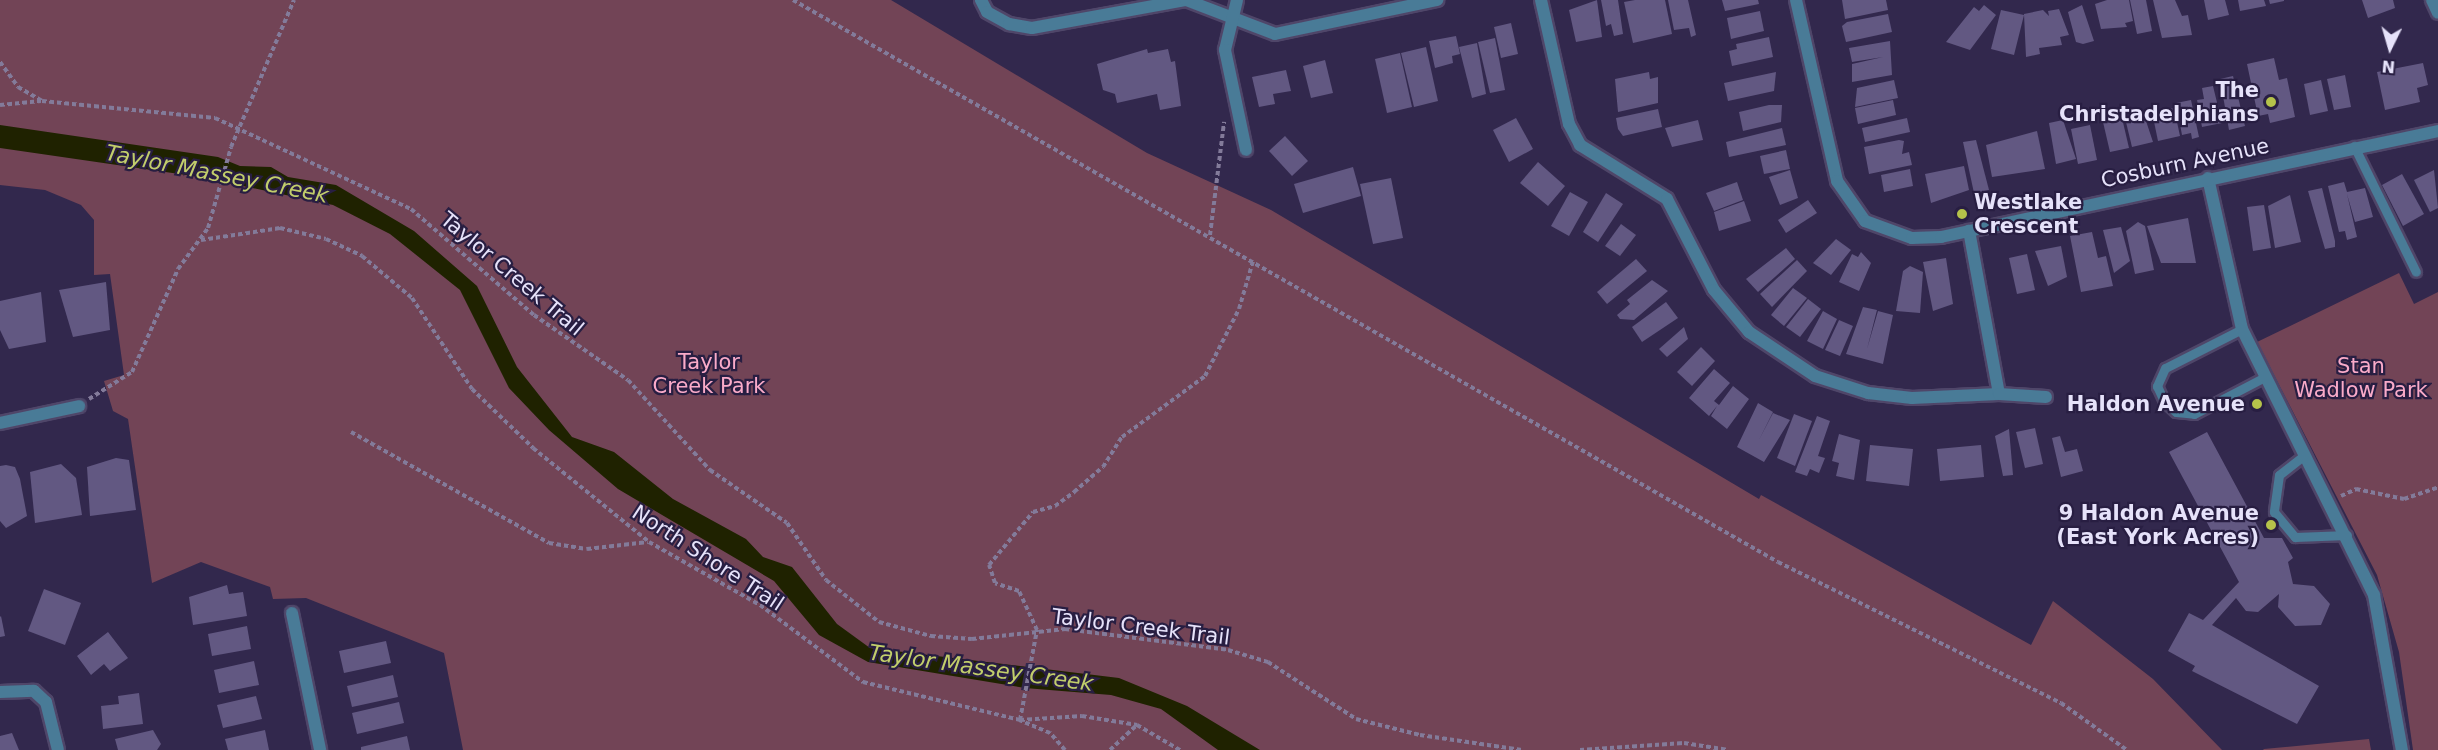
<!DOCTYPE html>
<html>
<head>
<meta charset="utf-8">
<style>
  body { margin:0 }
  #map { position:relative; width:2438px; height:750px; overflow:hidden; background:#32284d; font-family:"DejaVu Sans",sans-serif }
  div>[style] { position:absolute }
  .green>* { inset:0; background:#724456 }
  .water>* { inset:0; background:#1f2200 }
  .pier>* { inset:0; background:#32284d }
  .building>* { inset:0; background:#625882 }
  .path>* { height:4px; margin-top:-2px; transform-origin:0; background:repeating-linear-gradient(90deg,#837b9a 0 4.5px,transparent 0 7.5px) }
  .roads { filter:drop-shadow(2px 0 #4f4669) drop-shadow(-2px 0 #4f4669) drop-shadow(0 2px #4f4669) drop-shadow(0 -2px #4f4669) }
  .service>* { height:9px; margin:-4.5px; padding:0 4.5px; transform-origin:4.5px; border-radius:4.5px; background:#497b97 }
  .minor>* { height:12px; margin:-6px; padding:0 6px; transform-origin:6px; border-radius:6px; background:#497b97 }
  .tertiary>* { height:12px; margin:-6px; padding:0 6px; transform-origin:6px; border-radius:6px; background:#497b97 }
  .dots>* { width:16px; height:16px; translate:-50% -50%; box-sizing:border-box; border:3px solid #281e42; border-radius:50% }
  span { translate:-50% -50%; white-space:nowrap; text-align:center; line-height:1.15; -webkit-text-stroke:4.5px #281e42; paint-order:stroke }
  .poi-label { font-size:21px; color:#e6e2fa; font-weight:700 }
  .right { translate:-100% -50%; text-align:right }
  .left { translate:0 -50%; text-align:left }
  .street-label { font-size:21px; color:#e6e2fa }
  .park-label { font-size:21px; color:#faabc9 }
  .water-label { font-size:22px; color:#c2ce6b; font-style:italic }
  .north { position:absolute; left:2360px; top:18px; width:60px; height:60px; -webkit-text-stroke:4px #281e42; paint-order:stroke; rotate:185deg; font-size:16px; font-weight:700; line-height:24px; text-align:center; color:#e6e2fa }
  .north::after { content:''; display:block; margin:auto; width:21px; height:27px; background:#e6e2fa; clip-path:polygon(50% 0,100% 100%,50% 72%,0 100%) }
</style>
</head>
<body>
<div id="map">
  <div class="green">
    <div style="clip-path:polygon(0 0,891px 0,1147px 153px,1271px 210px,1759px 499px,1761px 495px,2031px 645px,2053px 601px,2153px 679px,2222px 750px,463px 750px,444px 653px,306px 598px,273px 599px,270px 587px,201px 562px,152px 583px,128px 419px,113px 411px,104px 381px,124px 375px,110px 274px,94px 275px,94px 220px,81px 205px,45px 190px,0 185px)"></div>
    <div style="clip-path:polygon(2399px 273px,2414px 304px,2438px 292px,2438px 750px,2413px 750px,2399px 652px,2377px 575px,2257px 342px)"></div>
    <div style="clip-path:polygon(2369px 739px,2371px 750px,2263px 750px,2264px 749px)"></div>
  </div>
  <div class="water">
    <div style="clip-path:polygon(0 125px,218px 157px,240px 166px,271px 167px,288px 177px,336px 185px,414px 231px,477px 286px,517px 367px,572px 437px,614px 452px,673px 499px,746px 539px,763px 557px,792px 567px,837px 624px,870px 648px,1119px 678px,1187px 706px,1260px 750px,1218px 750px,1161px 709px,1111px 695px,1025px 688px,868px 662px,819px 635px,774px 581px,618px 489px,549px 430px,509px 388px,460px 290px,390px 234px,333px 205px,200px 177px,0 148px)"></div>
  </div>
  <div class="pier">
    <div style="clip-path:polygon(1026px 663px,1035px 663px,1029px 691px,1021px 690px)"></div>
  </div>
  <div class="building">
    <div style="clip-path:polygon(1597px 0,1602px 37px,1576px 42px,1569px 10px)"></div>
    <div style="clip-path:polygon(1601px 0,1618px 0,1623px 34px,1614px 36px,1611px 24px,1606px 26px)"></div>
    <div style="clip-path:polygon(1635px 0,1665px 0,1672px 34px,1633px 43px,1624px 2px)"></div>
    <div style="clip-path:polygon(1668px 0,1688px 0,1696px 35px,1691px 37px,1689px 28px,1674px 30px)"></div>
    <div style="clip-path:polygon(1722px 0,1758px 0,1759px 4px,1725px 11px)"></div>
    <div style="clip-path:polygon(1842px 0,1886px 0,1888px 10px,1845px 19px)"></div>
    <div style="clip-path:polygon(2107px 0,2129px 0,2133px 21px,2125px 23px,2127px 27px,2101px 29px,2095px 4px)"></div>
    <div style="clip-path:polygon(2130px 0,2146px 0,2152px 31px,2137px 34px)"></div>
    <div style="clip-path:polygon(2153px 0,2175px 0,2182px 16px,2188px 15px,2192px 35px,2162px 38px)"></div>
    <div style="clip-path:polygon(2204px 0,2225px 0,2229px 15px,2208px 20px)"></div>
    <div style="clip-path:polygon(2238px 0,2264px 0,2266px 6px,2240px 11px)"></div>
    <div style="clip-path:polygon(2269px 0,2284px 0,2284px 1px,2270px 4px)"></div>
    <div style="clip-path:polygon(2362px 0,2393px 0,2395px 8px,2368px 18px)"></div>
    <div style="clip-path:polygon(1984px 5px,1996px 15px,1970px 50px,1946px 42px,1974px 7px,1979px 11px)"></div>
    <div style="clip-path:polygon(2082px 5px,2094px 41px,2083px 44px,2076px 42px,2068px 12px)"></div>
    <div style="clip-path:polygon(2059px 9px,2069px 35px,2060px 37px,2062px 45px,2039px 48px,2040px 54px,2026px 57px,2024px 14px,2043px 10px,2049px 16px,2048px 11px)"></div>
    <div style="clip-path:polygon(2001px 10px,2024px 15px,2014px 55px,1991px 49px)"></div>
    <div style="clip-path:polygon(1760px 11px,1764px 31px,1731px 39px,1727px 18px)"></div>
    <div style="clip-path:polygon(1888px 14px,1892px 32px,1846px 42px,1842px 26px,1847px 22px)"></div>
    <div style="clip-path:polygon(1511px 23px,1518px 54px,1501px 58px,1494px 27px)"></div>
    <div style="clip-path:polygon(1456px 36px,1460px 54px,1452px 56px,1453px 63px,1435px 68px,1429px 41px)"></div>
    <div style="clip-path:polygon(1769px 37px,1773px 57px,1732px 66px,1729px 51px,1737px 49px,1736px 44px)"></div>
    <div style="clip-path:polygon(1495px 38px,1505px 90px,1490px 93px,1478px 42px)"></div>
    <div style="clip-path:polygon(1890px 41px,1892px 75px,1852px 82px,1852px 64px,1883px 57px,1852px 62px,1849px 48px)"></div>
    <div style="clip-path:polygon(1477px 43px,1486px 94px,1472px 98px,1459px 47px)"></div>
    <div style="clip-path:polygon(1426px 47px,1438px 101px,1414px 107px,1401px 53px)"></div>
    <div style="clip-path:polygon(1147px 49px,1148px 53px,1168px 49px,1171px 62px,1175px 61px,1181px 106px,1160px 110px,1157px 94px,1117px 103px,1115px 94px,1103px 90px,1097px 64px)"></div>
    <div style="clip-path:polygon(1400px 53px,1412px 107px,1387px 113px,1375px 59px)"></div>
    <div style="clip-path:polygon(2274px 58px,2279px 80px,2287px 78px,2295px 117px,2270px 123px,2268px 114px,2258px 116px,2247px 64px)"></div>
    <div style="clip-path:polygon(1325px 60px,1333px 93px,1311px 98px,1303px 66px)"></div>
    <div style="clip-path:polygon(2423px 63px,2428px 85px,2417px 88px,2420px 102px,2385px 110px,2377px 72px)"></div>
    <div style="clip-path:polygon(1286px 70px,1291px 91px,1273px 94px,1275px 104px,1259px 107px,1252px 77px)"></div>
    <div style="clip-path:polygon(1649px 72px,1650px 79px,1658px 77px,1658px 103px,1618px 112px,1615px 79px)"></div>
    <div style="clip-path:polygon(1776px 72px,1774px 91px,1728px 101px,1724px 83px)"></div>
    <div style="clip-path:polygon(2345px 75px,2351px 107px,2334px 110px,2327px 79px)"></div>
    <div style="clip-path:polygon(2233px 76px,2245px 126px,2229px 130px,2220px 79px)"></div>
    <div style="clip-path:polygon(1894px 80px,1898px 98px,1855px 107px,1857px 88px)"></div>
    <div style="clip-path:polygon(2321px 80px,2328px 111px,2310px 115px,2304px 84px)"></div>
    <div style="clip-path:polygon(2213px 86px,2222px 123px,2202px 127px,2197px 100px,2204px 99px,2202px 88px)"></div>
    <div style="clip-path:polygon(1893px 100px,1896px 115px,1858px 124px,1855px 108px)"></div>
    <div style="clip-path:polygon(2191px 100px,2199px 137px,2192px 139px,2191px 133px,2182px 135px,2176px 103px)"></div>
    <div style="clip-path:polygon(1769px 105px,1782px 105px,1781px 122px,1743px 131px,1739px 112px)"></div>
    <div style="clip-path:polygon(2174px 108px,2180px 136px,2158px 141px,2152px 112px)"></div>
    <div style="clip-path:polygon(1658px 109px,1662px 127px,1623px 136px,1618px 129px,1616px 118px)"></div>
    <div style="clip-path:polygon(2142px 109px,2153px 142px,2132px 147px,2125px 118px)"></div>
    <div style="clip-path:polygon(1516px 118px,1533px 149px,1509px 162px,1493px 130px)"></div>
    <div style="clip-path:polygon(1907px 118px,1910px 132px,1865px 142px,1862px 128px)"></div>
    <div style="clip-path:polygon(2122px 118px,2129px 148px,2110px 152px,2103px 122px)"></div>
    <div style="clip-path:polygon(1698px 120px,1703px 140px,1672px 147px,1665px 128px)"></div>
    <div style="clip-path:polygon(2063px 120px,2076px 159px,2056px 164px,2049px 123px)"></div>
    <div style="clip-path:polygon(2090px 125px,2097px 160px,2078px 164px,2071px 129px)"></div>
    <div style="clip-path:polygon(1782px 128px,1786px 145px,1729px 157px,1726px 142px)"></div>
    <div style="clip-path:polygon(2037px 131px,2045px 169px,1992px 177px,1986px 145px)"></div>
    <div style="clip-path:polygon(1285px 136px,1308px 161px,1292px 176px,1269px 151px)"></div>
    <div style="clip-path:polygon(1899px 140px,1904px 141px,1902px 154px,1909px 152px,1912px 165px,1869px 174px,1864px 147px)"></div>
    <div style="clip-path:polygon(1976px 140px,1989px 190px,1974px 193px,1963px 142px)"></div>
    <div style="clip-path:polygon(1786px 150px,1790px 169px,1764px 174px,1760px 156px)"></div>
    <div style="clip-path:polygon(1538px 162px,1565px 186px,1548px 206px,1520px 183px)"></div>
    <div style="clip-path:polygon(1964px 166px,1969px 190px,1931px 203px,1925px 174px)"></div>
    <div style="clip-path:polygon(1353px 167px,1361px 196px,1303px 213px,1294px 184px)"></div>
    <div style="clip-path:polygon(1910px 169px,1913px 186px,1884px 192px,1881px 175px)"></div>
    <div style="clip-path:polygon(1790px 170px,1798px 198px,1780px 205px,1769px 177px)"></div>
    <div style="clip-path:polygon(2434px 170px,2438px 208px,2430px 212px,2414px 180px)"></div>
    <div style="clip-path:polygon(2402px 174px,2424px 214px,2403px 226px,2382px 185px)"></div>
    <div style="clip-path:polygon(1391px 178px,1403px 238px,1373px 244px,1360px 184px)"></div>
    <div style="clip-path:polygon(1737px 182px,1743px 200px,1714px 211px,1706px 193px)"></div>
    <div style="clip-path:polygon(2344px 182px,2347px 192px,2365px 188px,2373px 217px,2355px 222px,2347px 194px,2357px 237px,2347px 240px,2345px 231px,2339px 232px,2328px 186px)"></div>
    <div style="clip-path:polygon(2322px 188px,2335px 241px,2335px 247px,2325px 249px,2308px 191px)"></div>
    <div style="clip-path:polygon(1570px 192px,1588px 202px,1569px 236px,1551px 226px)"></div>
    <div style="clip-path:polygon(1606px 193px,1623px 204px,1598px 242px,1583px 232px)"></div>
    <div style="clip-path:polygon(2290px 195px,2301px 242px,2275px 248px,2268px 206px)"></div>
    <div style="clip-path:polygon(1808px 200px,1817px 213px,1786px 233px,1778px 220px)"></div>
    <div style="clip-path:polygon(1744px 201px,1751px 221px,1719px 231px,1714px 212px)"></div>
    <div style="clip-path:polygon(2264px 205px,2271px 248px,2253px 251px,2247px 207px)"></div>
    <div style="clip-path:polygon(2188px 218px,2196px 263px,2161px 263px,2147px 226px)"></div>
    <div style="clip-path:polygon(2138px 222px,2145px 226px,2154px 270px,2135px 274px,2126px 231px)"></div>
    <div style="clip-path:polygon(1621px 224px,1636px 235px,1620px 256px,1605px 246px)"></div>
    <div style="clip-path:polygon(2121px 227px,2130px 261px,2114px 273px,2103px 230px)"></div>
    <div style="clip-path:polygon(2092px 232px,2098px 258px,2106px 256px,2113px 286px,2081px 292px,2070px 236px)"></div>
    <div style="clip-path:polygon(1836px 239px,1851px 250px,1831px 275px,1813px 263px)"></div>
    <div style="clip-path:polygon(2061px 246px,2067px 277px,2048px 286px,2035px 251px)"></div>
    <div style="clip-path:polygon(1786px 248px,1795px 259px,1758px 292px,1746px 279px)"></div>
    <div style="clip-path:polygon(1861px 252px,1871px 263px,1859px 291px,1839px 282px,1852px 254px,1858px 257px)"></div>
    <div style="clip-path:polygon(2027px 254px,2035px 290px,2017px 294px,2009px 258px)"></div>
    <div style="clip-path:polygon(1946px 258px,1953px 304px,1933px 311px,1923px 262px)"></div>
    <div style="clip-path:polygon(1636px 259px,1647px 271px,1607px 304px,1597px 292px)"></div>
    <div style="clip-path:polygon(1797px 260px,1807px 271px,1772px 307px,1760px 294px)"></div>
    <div style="clip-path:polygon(1910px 266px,1923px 272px,1920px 313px,1896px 311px,1903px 271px)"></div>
    <div style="clip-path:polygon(1652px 280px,1668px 291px,1634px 320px,1620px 319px,1617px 315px,1630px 304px,1627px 300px)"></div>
    <div style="clip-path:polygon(106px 282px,110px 330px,73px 337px,59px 290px)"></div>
    <div style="clip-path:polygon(1793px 288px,1807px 298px,1784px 326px,1771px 315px)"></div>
    <div style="clip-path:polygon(41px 292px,46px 342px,9px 349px,0 330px,0 301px)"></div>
    <div style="clip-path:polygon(1808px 299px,1821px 309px,1800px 337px,1786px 327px)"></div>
    <div style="clip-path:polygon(1666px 302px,1678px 318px,1642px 342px,1632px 327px)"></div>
    <div style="clip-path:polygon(1863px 307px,1877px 310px,1867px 349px,1878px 311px,1893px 315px,1883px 364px,1846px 354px)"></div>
    <div style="clip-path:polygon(1823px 311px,1837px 319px,1823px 349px,1807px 341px)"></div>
    <div style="clip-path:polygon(1839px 320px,1853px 326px,1840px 356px,1825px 350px)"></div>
    <div style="clip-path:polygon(1684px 327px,1688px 339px,1667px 357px,1659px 349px)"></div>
    <div style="clip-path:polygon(1701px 347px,1715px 361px,1692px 386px,1677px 372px)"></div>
    <div style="clip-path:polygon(1714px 369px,1730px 383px,1714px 401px,1719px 405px,1733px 386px,1749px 399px,1727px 429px,1711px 416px,1717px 406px,1709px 416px,1689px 398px)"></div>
    <div style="clip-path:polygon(1758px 403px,1773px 412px,1759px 440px,1773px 413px,1790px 420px,1764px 462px,1737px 447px)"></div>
    <div style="clip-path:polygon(1794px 414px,1812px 421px,1795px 466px,1777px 458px)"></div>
    <div style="clip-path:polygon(1817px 416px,1830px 421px,1818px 456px,1825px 458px,1819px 473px,1810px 469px,1807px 476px,1795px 472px)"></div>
    <div style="clip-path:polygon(2035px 428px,2043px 464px,2025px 468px,2016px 432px)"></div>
    <div style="clip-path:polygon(2009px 429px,2013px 475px,2003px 476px,1995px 436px)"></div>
    <div style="clip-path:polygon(2207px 432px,2264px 538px,2282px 538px,2293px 558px,2288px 562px,2293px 584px,2314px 586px,2330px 604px,2321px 625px,2295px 626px,2278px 607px,2279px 594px,2258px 612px,2246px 611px,2236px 598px,2212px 625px,2319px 686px,2297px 724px,2192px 671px,2195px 666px,2168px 651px,2189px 613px,2203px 620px,2239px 582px,2169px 452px)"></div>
    <div style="clip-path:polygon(1839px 434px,1860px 440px,1854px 480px,1836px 476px,1839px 463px,1832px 461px)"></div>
    <div style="clip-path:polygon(2060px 436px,2065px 452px,2077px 449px,2083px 471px,2061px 477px,2052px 438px)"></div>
    <div style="clip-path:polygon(1870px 445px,1913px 449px,1909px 486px,1866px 481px)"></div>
    <div style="clip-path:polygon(1981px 445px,1984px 477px,1940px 481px,1937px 449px)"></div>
    <div style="clip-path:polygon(116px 458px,129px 460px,136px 510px,90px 516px,87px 467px)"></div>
    <div style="clip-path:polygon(61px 464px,76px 478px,82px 515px,35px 523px,30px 472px)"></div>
    <div style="clip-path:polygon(6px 465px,15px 467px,20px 479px,27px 516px,6px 528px,0 521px,0 466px)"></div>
    <div style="clip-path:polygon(227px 585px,229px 594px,243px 592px,247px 616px,193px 625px,189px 597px)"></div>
    <div style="clip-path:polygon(44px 589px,81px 603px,65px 645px,28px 631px)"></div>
    <div style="clip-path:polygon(1px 616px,5px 636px,0 637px,0 617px)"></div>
    <div style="clip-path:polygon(247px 626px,251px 649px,212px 656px,208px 634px)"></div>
    <div style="clip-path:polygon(108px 632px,128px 658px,110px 671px,104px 664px,91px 675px,77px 656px)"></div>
    <div style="clip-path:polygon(386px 641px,391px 663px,344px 673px,339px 651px)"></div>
    <div style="clip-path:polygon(254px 661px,259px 685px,219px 693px,214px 670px)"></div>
    <div style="clip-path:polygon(393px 675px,398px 697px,352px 707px,347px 686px)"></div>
    <div style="clip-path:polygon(139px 693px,143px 724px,103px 729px,101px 706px,119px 704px,118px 696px)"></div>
    <div style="clip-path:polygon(256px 696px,262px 719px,223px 728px,217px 705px)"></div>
    <div style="clip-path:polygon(399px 702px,404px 723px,357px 734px,352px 713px)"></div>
    <div style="clip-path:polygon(153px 730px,161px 744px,157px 750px,118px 750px,115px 739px)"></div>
    <div style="clip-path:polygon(265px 730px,269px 750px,228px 750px,225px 739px)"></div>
    <div style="clip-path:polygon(12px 733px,19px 750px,0 750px,0 736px)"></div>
    <div style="clip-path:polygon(407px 736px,410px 750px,361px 750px,361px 747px)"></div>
  </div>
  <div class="path">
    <div style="left:793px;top:0;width:1134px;rotate:29.71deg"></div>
    <div style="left:1778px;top:562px;width:316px;rotate:26.5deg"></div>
    <div style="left:2061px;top:703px;width:81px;rotate:35.5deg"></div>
    <div style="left:0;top:62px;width:31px;rotate:54deg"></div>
    <div style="left:18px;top:87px;width:28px;rotate:30deg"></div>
    <div style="left:42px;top:101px;width:174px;rotate:5.6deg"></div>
    <div style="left:215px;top:118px;width:216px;rotate:24.9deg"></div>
    <div style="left:411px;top:209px;width:162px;rotate:40.8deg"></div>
    <div style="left:534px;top:315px;width:114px;rotate:34.7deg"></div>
    <div style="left:628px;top:380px;width:122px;rotate:47.7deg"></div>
    <div style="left:710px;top:470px;width:93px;rotate:34.5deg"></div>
    <div style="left:787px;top:523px;width:69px;rotate:55.6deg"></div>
    <div style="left:826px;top:580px;width:68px;rotate:38.4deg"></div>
    <div style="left:879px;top:622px;width:54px;rotate:15.1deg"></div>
    <div style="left:931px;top:636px;width:41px;rotate:4.2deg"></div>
    <div style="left:972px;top:639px;width:94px;rotate:-6.1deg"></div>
    <div style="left:1065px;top:629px;width:164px;rotate:7.3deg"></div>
    <div style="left:1228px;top:650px;width:42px;rotate:16.7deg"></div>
    <div style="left:1268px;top:662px;width:105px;rotate:32.9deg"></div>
    <div style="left:1356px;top:719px;width:66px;rotate:14deg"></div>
    <div style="left:1420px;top:735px;width:103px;rotate:8.4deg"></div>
    <div style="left:0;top:105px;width:41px;rotate:-5.6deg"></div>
    <div style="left:1210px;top:235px;width:114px;rotate:-82.9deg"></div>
    <div style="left:201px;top:240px;width:80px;rotate:-8.6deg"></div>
    <div style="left:280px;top:228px;width:47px;rotate:13.4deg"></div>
    <div style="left:326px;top:239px;width:40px;rotate:25deg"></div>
    <div style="left:362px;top:256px;width:65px;rotate:40deg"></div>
    <div style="left:412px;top:298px;width:109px;rotate:56.6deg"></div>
    <div style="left:472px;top:389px;width:85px;rotate:44deg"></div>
    <div style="left:533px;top:448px;width:149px;rotate:39deg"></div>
    <div style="left:649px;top:542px;width:128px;rotate:29.6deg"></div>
    <div style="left:760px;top:605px;width:129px;rotate:36.8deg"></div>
    <div style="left:863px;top:682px;width:162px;rotate:13.6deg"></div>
    <div style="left:1020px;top:720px;width:62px;rotate:-3.7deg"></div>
    <div style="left:1082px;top:716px;width:56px;rotate:9.3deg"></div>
    <div style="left:1137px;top:725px;width:50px;rotate:30.2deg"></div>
    <div style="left:89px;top:399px;width:51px;rotate:-32.1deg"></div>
    <div style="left:132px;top:372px;width:113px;rotate:-65.9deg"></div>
    <div style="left:178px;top:269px;width:51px;rotate:-53.8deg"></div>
    <div style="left:208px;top:228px;width:84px;rotate:-74.1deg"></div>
    <div style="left:231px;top:147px;width:160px;rotate:-66.8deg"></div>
    <div style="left:351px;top:432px;width:227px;rotate:29.3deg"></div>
    <div style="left:549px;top:543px;width:38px;rotate:9deg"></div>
    <div style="left:587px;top:549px;width:61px;rotate:-6.5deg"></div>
    <div style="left:2341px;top:496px;width:17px;rotate:-25deg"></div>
    <div style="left:2356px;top:489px;width:49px;rotate:11.8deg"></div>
    <div style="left:2404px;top:499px;width:36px;rotate:-19deg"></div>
    <div style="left:1065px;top:750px;width:23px;rotate:-131deg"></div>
    <div style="left:1050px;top:733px;width:33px;rotate:-157deg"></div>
    <div style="left:1020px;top:720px;width:92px;rotate:-79.3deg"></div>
    <div style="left:1037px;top:630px;width:43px;rotate:-114.8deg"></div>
    <div style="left:1019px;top:591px;width:25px;rotate:-162deg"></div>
    <div style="left:995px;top:583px;width:19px;rotate:-108deg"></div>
    <div style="left:989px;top:565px;width:69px;rotate:-50.3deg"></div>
    <div style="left:1033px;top:512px;width:23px;rotate:-15deg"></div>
    <div style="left:1055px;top:506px;width:24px;rotate:-36deg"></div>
    <div style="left:1074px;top:492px;width:38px;rotate:-41deg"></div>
    <div style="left:1103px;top:467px;width:36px;rotate:-58deg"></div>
    <div style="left:1122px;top:437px;width:103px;rotate:-36.3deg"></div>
    <div style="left:1205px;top:376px;width:75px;rotate:-63.1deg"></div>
    <div style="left:1239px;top:309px;width:50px;rotate:-73.7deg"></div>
    <div style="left:1110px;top:750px;width:37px;rotate:-43deg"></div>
    <div style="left:1580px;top:750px;width:104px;rotate:-3.9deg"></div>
    <div style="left:1684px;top:743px;width:45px;rotate:9deg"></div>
  </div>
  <div class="roads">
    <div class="service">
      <div style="left:2354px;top:146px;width:140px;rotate:63.8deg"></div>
      <div style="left:2242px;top:329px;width:86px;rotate:153.1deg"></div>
      <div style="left:2165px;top:368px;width:20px;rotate:114deg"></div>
      <div style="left:2157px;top:386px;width:17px;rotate:65deg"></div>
      <div style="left:2164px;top:401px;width:16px;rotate:43deg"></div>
      <div style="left:2176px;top:412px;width:18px;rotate:6deg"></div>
      <div style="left:2194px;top:414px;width:78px;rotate:-27.6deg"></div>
      <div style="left:2302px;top:457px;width:29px;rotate:142deg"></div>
      <div style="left:2279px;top:475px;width:37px;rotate:98deg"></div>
      <div style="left:2274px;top:512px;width:33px;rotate:50deg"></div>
      <div style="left:2295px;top:537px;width:52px;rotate:-2.2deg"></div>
    </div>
    <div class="minor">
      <div style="left:981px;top:0;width:13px;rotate:63deg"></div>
      <div style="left:987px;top:12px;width:25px;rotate:29deg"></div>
      <div style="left:1009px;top:24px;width:23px;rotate:10deg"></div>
      <div style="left:1032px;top:28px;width:157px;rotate:-10.3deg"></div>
      <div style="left:1186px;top:0;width:95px;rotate:20.9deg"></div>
      <div style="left:1275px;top:34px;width:166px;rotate:-11.9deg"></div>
      <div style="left:1237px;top:0;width:51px;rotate:103.5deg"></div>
      <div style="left:1225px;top:50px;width:102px;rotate:78.1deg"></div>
      <div style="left:1541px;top:0;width:127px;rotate:77.3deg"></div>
      <div style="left:1569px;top:124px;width:24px;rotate:62deg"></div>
      <div style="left:1580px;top:145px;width:102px;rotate:31.8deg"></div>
      <div style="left:1667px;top:199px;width:102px;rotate:62.7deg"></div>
      <div style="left:1714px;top:290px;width:55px;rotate:50.2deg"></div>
      <div style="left:1749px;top:332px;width:79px;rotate:33.7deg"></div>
      <div style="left:1815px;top:376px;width:56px;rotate:17.8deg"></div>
      <div style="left:1868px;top:393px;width:44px;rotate:6.5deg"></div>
      <div style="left:1912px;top:398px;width:87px;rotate:-2.6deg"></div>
      <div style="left:1999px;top:394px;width:166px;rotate:-100.4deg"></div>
      <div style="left:2432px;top:0;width:14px;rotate:65deg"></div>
      <div style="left:2208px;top:178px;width:155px;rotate:77.3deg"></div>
      <div style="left:2242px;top:329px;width:297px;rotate:63.6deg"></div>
      <div style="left:2374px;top:595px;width:158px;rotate:79.8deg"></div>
      <div style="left:1999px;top:394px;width:47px;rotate:3.7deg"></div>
      <div style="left:0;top:423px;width:81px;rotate:-12.1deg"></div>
      <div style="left:292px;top:613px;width:140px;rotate:78.4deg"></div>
      <div style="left:0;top:692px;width:34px;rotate:-2deg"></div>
      <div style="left:34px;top:691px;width:16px;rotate:43deg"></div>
      <div style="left:46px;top:702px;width:49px;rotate:76deg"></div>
    </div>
    <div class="tertiary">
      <div style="left:1796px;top:0;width:186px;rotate:77.2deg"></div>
      <div style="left:1837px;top:181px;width:49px;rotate:55deg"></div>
      <div style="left:1865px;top:221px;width:50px;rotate:19.9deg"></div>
      <div style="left:1912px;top:238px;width:29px;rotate:-2deg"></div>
      <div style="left:1941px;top:237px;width:508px;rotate:-12.04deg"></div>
    </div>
  </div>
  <div class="dots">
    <div style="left:2271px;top:102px;background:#b5c24a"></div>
    <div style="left:1962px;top:214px;background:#b5c24a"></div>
    <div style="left:2257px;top:404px;background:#b5c24a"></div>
    <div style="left:2271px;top:525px;background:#b5c24a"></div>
  </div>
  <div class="poi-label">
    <span class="right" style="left:2259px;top:102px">The<br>Christadelphians</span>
    <span class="left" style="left:1974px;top:214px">Westlake<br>Crescent</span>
    <span class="right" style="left:2245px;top:404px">Haldon Avenue</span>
    <span class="right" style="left:2259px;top:525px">9 Haldon Avenue<br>(East York Acres)</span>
  </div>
  <div class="street-label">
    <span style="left:2185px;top:163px;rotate:-12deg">Cosburn Avenue</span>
    <span style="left:512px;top:274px;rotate:40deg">Taylor Creek Trail</span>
    <span style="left:708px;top:558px;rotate:33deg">North Shore Trail</span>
    <span style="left:1141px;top:627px;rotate:7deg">Taylor Creek Trail</span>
  </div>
  <div class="park-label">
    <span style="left:709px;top:374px">Taylor<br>Creek Park</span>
    <span style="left:2361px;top:378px">Stan<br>Wadlow Park</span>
  </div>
  <div class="water-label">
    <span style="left:217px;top:174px;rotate:11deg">Taylor Massey Creek</span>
    <span style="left:981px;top:668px;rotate:8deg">Taylor Massey Creek</span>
  </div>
  <div class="north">N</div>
</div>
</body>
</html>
